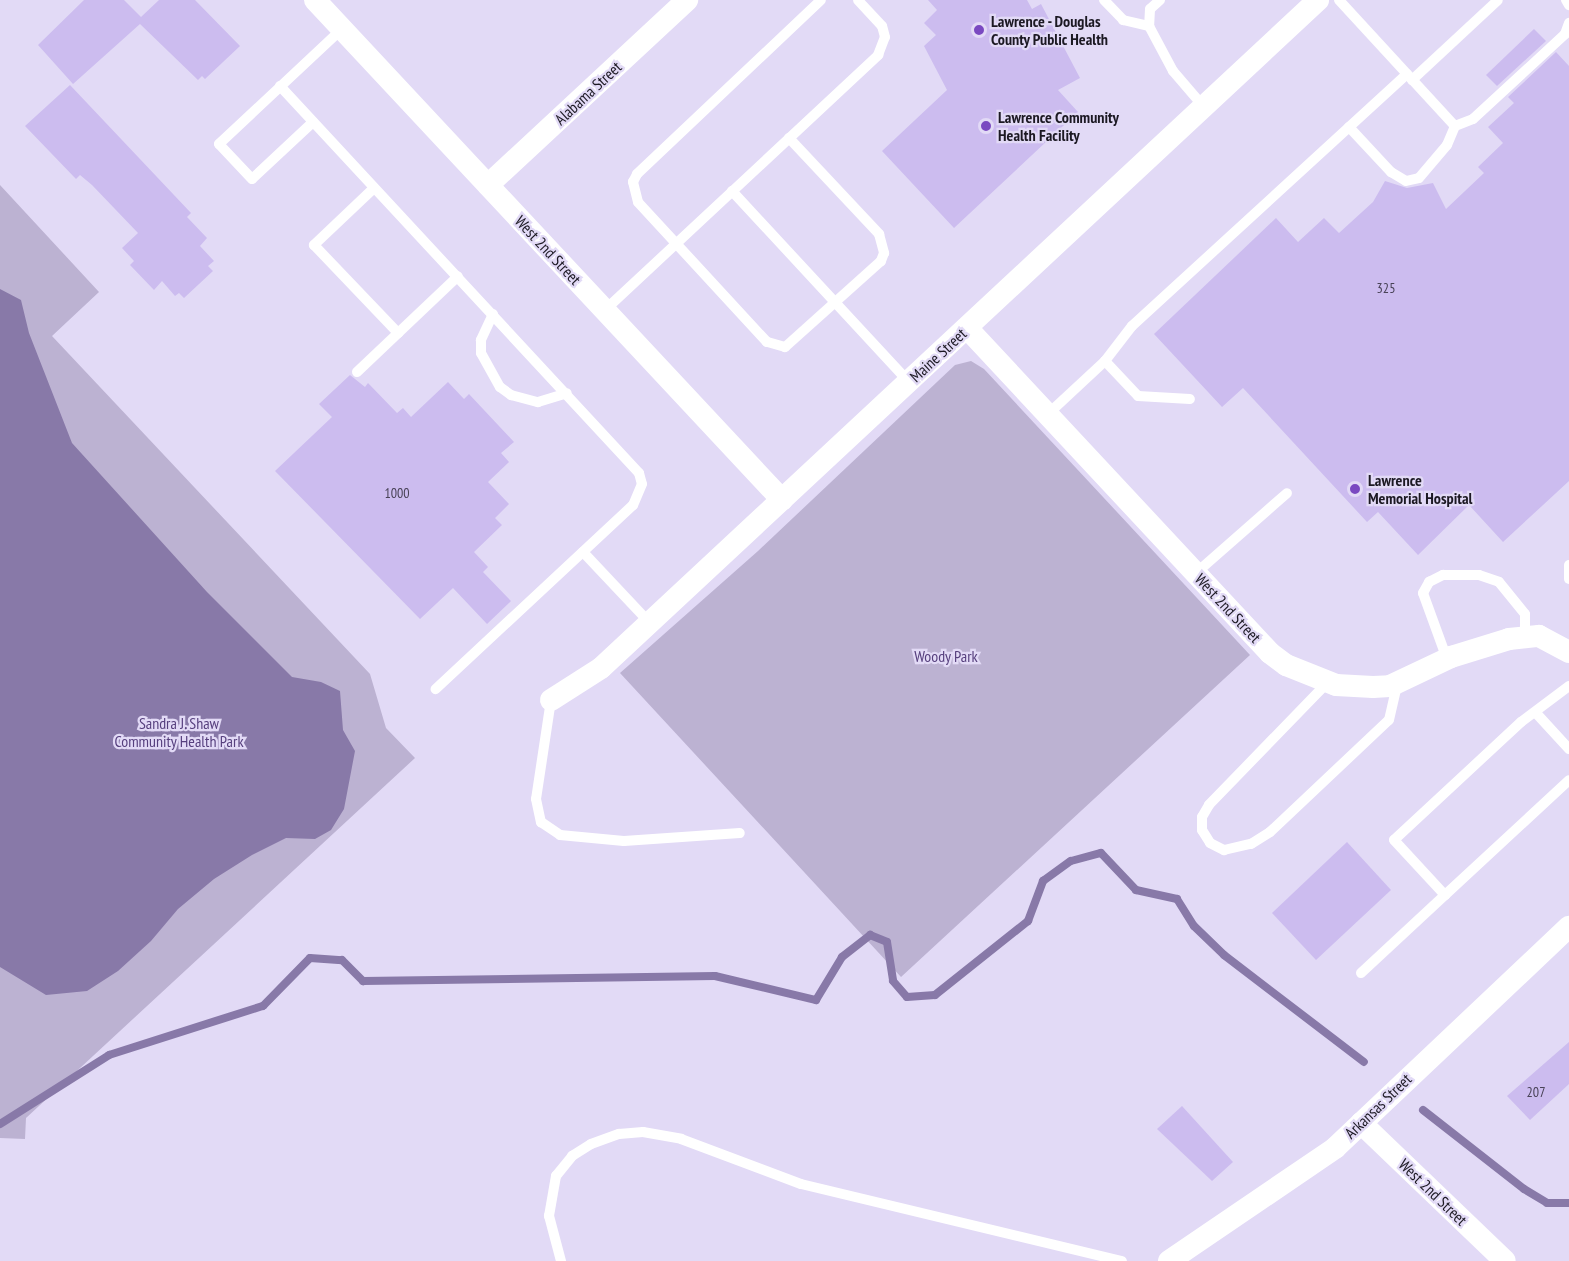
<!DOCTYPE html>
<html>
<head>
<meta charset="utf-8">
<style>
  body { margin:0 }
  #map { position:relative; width:1569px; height:1261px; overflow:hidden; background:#e2daf6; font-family:"PT Sans Narrow",sans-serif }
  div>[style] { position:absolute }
  .green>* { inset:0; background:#bcb2d2 }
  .water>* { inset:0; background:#8879a8 }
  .stream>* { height:8px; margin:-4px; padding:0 4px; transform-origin:4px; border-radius:4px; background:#8879a8 }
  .building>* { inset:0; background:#ccbcef }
  .service>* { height:10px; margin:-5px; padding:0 5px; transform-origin:5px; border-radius:5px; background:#fff }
  .minor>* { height:22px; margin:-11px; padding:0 11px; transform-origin:11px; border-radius:11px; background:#fff }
  .dots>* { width:16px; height:16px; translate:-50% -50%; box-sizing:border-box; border:3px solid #e2daf6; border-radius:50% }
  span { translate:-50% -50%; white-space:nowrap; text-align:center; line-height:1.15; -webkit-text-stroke:4.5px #e2daf6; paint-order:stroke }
  .number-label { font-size:14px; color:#484256 }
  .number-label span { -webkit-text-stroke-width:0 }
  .poi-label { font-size:16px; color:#1c1923; font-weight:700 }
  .left { translate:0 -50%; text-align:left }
  .street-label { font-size:16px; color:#1c1923 }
  .park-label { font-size:16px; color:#57407e }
</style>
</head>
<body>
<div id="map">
  <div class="green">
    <div style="clip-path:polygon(0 185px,99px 292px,52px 336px,370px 674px,386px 728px,415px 758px,26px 1118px,25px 1139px,0 1138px)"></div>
    <div style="clip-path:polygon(971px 361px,984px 369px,1250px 655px,901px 977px,620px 673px,758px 551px,955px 365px)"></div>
  </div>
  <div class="water">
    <div style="clip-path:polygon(0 289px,21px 300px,29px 333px,72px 443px,207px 592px,292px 677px,321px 682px,340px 691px,343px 730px,355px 751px,344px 809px,331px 830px,315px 839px,286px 838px,252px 855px,214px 879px,178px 909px,151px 941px,118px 971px,87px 991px,46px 995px,0 967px)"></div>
  </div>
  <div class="stream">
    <div style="left:1423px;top:1110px;width:128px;rotate:38deg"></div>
    <div style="left:1524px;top:1189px;width:27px;rotate:31deg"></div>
    <div style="left:1547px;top:1203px;width:22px"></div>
    <div style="left:0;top:1124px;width:129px;rotate:-32.3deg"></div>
    <div style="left:109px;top:1055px;width:162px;rotate:-17.7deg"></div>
    <div style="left:263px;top:1006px;width:67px;rotate:-45.6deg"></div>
    <div style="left:310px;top:958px;width:32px;rotate:4deg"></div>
    <div style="left:342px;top:960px;width:30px;rotate:45deg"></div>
    <div style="left:363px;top:981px;width:352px;rotate:-0.8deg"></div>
    <div style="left:715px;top:976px;width:104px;rotate:13.4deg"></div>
    <div style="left:816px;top:1000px;width:50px;rotate:-58.8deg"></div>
    <div style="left:842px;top:957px;width:36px;rotate:-38deg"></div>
    <div style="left:870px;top:935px;width:18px;rotate:22deg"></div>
    <div style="left:887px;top:942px;width:39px;rotate:81deg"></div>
    <div style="left:893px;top:981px;width:21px;rotate:49deg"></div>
    <div style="left:907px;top:997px;width:28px;rotate:-4deg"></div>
    <div style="left:935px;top:995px;width:119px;rotate:-38.5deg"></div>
    <div style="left:1028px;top:921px;width:43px;rotate:-69.4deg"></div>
    <div style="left:1043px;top:881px;width:34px;rotate:-36deg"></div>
    <div style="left:1071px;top:861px;width:31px;rotate:-15deg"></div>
    <div style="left:1101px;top:853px;width:51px;rotate:46.6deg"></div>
    <div style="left:1136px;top:890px;width:42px;rotate:12.4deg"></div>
    <div style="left:1177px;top:899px;width:32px;rotate:58deg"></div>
    <div style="left:1194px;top:926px;width:42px;rotate:44deg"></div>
    <div style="left:1224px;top:955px;width:176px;rotate:37.4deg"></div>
  </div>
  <div class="building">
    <div style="clip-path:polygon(84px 0,124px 0,141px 17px,159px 0,195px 0,240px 46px,205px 79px,202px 76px,198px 80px,140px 24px,73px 84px,38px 45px)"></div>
    <div style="clip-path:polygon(928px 0,1027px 0,1032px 9px,1041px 4px,1080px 78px,1058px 90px,1078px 112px,954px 228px,882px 151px,947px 90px,924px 46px,936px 35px,924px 23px,937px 10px)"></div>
    <div style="clip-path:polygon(1534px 29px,1546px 41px,1497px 86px,1486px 75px)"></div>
    <div style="clip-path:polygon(1556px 52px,1569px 66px,1569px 481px,1503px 542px,1469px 505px,1418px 555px,1378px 512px,1367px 522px,1243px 388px,1222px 407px,1154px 334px,1276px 218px,1298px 242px,1324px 218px,1339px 233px,1373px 202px,1385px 181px,1407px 188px,1433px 183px,1446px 209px,1484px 173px,1478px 167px,1503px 143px,1488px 127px,1514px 103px,1508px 97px)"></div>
    <div style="clip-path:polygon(70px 85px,191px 213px,187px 217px,207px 238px,200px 246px,214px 261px,208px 266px,213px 271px,184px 298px,179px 293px,175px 296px,162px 281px,154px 290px,130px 265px,134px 261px,122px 248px,138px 233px,92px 185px,80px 175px,76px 179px,25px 126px)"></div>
    <div style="clip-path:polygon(350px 375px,365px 387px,368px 383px,397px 413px,403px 408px,411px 417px,448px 382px,464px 399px,469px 394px,514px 442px,501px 453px,509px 462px,488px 482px,509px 504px,495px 518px,502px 525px,474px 552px,488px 567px,483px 572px,511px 601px,487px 624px,453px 588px,420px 619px,275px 471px,332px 417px,319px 404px)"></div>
    <div style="clip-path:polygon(1347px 842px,1391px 890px,1316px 960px,1272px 913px)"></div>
    <div style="clip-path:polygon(1569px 1042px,1569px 1084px,1530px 1120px,1507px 1096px)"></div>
    <div style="clip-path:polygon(1182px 1106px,1233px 1162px,1212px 1181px,1157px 1129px)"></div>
  </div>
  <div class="service">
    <div style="left:1104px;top:0;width:28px;rotate:46deg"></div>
    <div style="left:1123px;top:20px;width:27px;rotate:13deg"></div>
    <div style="left:1160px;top:0;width:13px;rotate:138deg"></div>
    <div style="left:1150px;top:9px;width:17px;rotate:93deg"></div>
    <div style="left:1149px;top:26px;width:51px;rotate:61.9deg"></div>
    <div style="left:1173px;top:71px;width:48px;rotate:49.3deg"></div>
    <div style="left:1339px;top:0;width:171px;rotate:47.4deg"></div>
    <div style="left:1566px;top:0;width:6px;rotate:59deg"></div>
    <div style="left:1412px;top:80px;width:117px;rotate:-42.9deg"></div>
    <div style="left:280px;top:86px;width:528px;rotate:47.15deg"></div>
    <div style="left:639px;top:473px;width:11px;rotate:75deg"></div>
    <div style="left:642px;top:484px;width:23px;rotate:113deg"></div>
    <div style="left:633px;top:505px;width:270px;rotate:137deg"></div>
    <div style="left:313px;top:122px;width:83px;rotate:136.9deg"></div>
    <div style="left:252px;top:179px;width:48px;rotate:-133.3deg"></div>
    <div style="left:219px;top:144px;width:168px;rotate:-43.1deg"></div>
    <div style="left:1349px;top:127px;width:62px;rotate:47deg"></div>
    <div style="left:1391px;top:172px;width:17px;rotate:31deg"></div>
    <div style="left:1406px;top:181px;width:13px;rotate:-13deg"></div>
    <div style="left:1419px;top:178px;width:43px;rotate:-49.7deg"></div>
    <div style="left:1447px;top:145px;width:21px;rotate:-67deg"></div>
    <div style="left:1455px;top:126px;width:19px;rotate:-21deg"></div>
    <div style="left:1473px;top:119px;width:125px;rotate:-42.7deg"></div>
    <div style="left:1565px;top:34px;width:12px;rotate:-70deg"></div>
    <div style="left:789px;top:138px;width:132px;rotate:46.8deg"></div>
    <div style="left:879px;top:234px;width:20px;rotate:75deg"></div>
    <div style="left:884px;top:253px;width:9px;rotate:111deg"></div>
    <div style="left:881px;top:261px;width:129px;rotate:138.1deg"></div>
    <div style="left:785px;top:347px;width:19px;rotate:-164deg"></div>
    <div style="left:767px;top:342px;width:190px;rotate:-132.7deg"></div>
    <div style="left:638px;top:202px;width:21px;rotate:-104deg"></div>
    <div style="left:633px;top:182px;width:9px;rotate:-63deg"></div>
    <div style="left:637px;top:174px;width:253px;rotate:-43.4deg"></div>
    <div style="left:374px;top:188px;width:83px;rotate:136.5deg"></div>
    <div style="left:314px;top:245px;width:122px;rotate:46.3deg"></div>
    <div style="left:732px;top:191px;width:260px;rotate:47.2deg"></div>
    <div style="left:605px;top:310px;width:374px;rotate:-43deg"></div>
    <div style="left:878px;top:55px;width:19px;rotate:-69deg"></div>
    <div style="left:885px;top:37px;width:11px;rotate:-105deg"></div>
    <div style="left:882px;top:26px;width:35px;rotate:-133deg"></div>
    <div style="left:493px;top:314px;width:29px;rotate:115deg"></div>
    <div style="left:481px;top:340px;width:13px;rotate:90deg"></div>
    <div style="left:481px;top:353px;width:39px;rotate:61deg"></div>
    <div style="left:500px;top:387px;width:14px;rotate:36deg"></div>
    <div style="left:511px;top:395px;width:28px;rotate:15deg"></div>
    <div style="left:538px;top:402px;width:30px;rotate:-17deg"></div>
    <div style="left:1105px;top:361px;width:48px;rotate:46.7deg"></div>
    <div style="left:1138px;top:396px;width:52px;rotate:3.3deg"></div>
    <div style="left:357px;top:372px;width:139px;rotate:-43.5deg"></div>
    <div style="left:1048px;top:414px;width:78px;rotate:-42.9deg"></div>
    <div style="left:1105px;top:361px;width:44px;rotate:-52.4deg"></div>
    <div style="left:1132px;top:326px;width:373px;rotate:-42.5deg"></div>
    <div style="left:583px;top:552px;width:98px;rotate:46.7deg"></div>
    <div style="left:1569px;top:565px;width:14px;rotate:90deg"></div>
    <div style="left:1196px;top:573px;width:121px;rotate:-41.3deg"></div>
    <div style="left:1447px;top:659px;width:70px;rotate:-110deg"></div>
    <div style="left:1423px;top:593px;width:13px;rotate:-61deg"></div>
    <div style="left:1429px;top:582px;width:16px;rotate:-27deg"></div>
    <div style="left:1443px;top:575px;width:36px"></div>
    <div style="left:1479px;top:575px;width:21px;rotate:19deg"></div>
    <div style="left:1499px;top:582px;width:41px;rotate:50.9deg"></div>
    <div style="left:1525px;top:614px;width:23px;rotate:90deg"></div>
    <div style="left:1328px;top:682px;width:171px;rotate:134.1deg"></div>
    <div style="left:1209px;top:805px;width:14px;rotate:120deg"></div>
    <div style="left:1202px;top:817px;width:13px;rotate:90deg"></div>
    <div style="left:1202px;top:830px;width:15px;rotate:58deg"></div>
    <div style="left:1210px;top:843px;width:16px;rotate:27deg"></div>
    <div style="left:1224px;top:850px;width:28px;rotate:-13deg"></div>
    <div style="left:1251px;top:844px;width:22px;rotate:-32deg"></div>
    <div style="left:1270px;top:832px;width:163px;rotate:-43.3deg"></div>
    <div style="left:1389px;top:720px;width:37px;rotate:-77deg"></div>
    <div style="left:1569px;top:686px;width:60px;rotate:143.1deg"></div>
    <div style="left:1521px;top:722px;width:173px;rotate:137.1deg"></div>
    <div style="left:1394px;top:840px;width:75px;rotate:47.2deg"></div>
    <div style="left:1445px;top:895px;width:169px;rotate:-42.8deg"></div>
    <div style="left:551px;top:700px;width:100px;rotate:98.6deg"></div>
    <div style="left:536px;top:799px;width:24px;rotate:78deg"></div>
    <div style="left:541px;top:822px;width:23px;rotate:34deg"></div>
    <div style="left:560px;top:835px;width:64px;rotate:5.4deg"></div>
    <div style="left:624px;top:841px;width:116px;rotate:-3.9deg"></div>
    <div style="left:1536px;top:713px;width:49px;rotate:47.5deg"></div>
    <div style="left:1361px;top:973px;width:115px;rotate:-42.9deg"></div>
    <div style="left:561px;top:1261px;width:47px;rotate:-104.9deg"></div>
    <div style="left:549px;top:1216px;width:41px;rotate:-80.1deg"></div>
    <div style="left:556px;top:1176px;width:26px;rotate:-51deg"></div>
    <div style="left:572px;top:1156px;width:22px;rotate:-32deg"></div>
    <div style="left:591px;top:1144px;width:30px;rotate:-20deg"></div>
    <div style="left:619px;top:1134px;width:24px;rotate:-5deg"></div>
    <div style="left:643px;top:1132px;width:39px;rotate:10deg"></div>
    <div style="left:681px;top:1139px;width:128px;rotate:20.6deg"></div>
    <div style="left:801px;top:1184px;width:330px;rotate:13.5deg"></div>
  </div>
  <div class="minor">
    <div style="left:315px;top:0;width:684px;rotate:46.95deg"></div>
    <div style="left:488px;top:185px;width:272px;rotate:-42.9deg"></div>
    <div style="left:967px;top:328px;width:444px;rotate:47deg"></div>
    <div style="left:1270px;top:653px;width:20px;rotate:37deg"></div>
    <div style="left:1286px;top:665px;width:54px;rotate:21.8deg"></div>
    <div style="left:1336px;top:685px;width:37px;rotate:3deg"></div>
    <div style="left:1373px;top:687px;width:17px;rotate:-3deg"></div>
    <div style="left:1390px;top:686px;width:68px;rotate:-25.4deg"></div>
    <div style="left:1451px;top:657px;width:61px;rotate:-17.2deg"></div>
    <div style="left:1509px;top:639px;width:30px;rotate:-6deg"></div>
    <div style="left:1539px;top:636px;width:34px;rotate:28deg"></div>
    <div style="left:551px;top:700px;width:59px;rotate:-32.6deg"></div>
    <div style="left:601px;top:668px;width:980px;rotate:-42.97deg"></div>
    <div style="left:1361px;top:1123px;width:199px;rotate:43.8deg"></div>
    <div style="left:1169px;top:1261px;width:201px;rotate:-34.2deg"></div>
    <div style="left:1335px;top:1148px;width:322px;rotate:-43.4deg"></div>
  </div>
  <div class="dots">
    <div style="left:979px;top:30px;background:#7a49c1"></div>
    <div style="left:986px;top:126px;background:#7a49c1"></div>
    <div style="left:1355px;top:489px;background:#7a49c1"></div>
  </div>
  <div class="number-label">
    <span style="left:1386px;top:288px">325</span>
    <span style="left:397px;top:493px">1000</span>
    <span style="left:1536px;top:1092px">207</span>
  </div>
  <div class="poi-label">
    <span class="left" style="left:991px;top:30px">Lawrence - Douglas<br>County Public Health</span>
    <span class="left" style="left:998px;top:126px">Lawrence Community<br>Health Facility</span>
    <span class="left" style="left:1368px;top:489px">Lawrence<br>Memorial Hospital</span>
  </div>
  <div class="street-label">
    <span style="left:588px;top:93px;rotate:-43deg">Alabama Street</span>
    <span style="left:548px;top:250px;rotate:47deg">West 2nd Street</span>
    <span style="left:938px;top:355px;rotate:-43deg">Maine Street</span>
    <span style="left:1228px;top:608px;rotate:47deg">West 2nd Street</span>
    <span style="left:1378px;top:1106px;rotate:-44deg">Arkansas Street</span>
    <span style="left:1433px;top:1192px;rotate:44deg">West 2nd Street</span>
  </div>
  <div class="park-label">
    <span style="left:946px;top:656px">Woody Park</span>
    <span style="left:179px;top:732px">Sandra J. Shaw<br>Community Health Park</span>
  </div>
</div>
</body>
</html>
